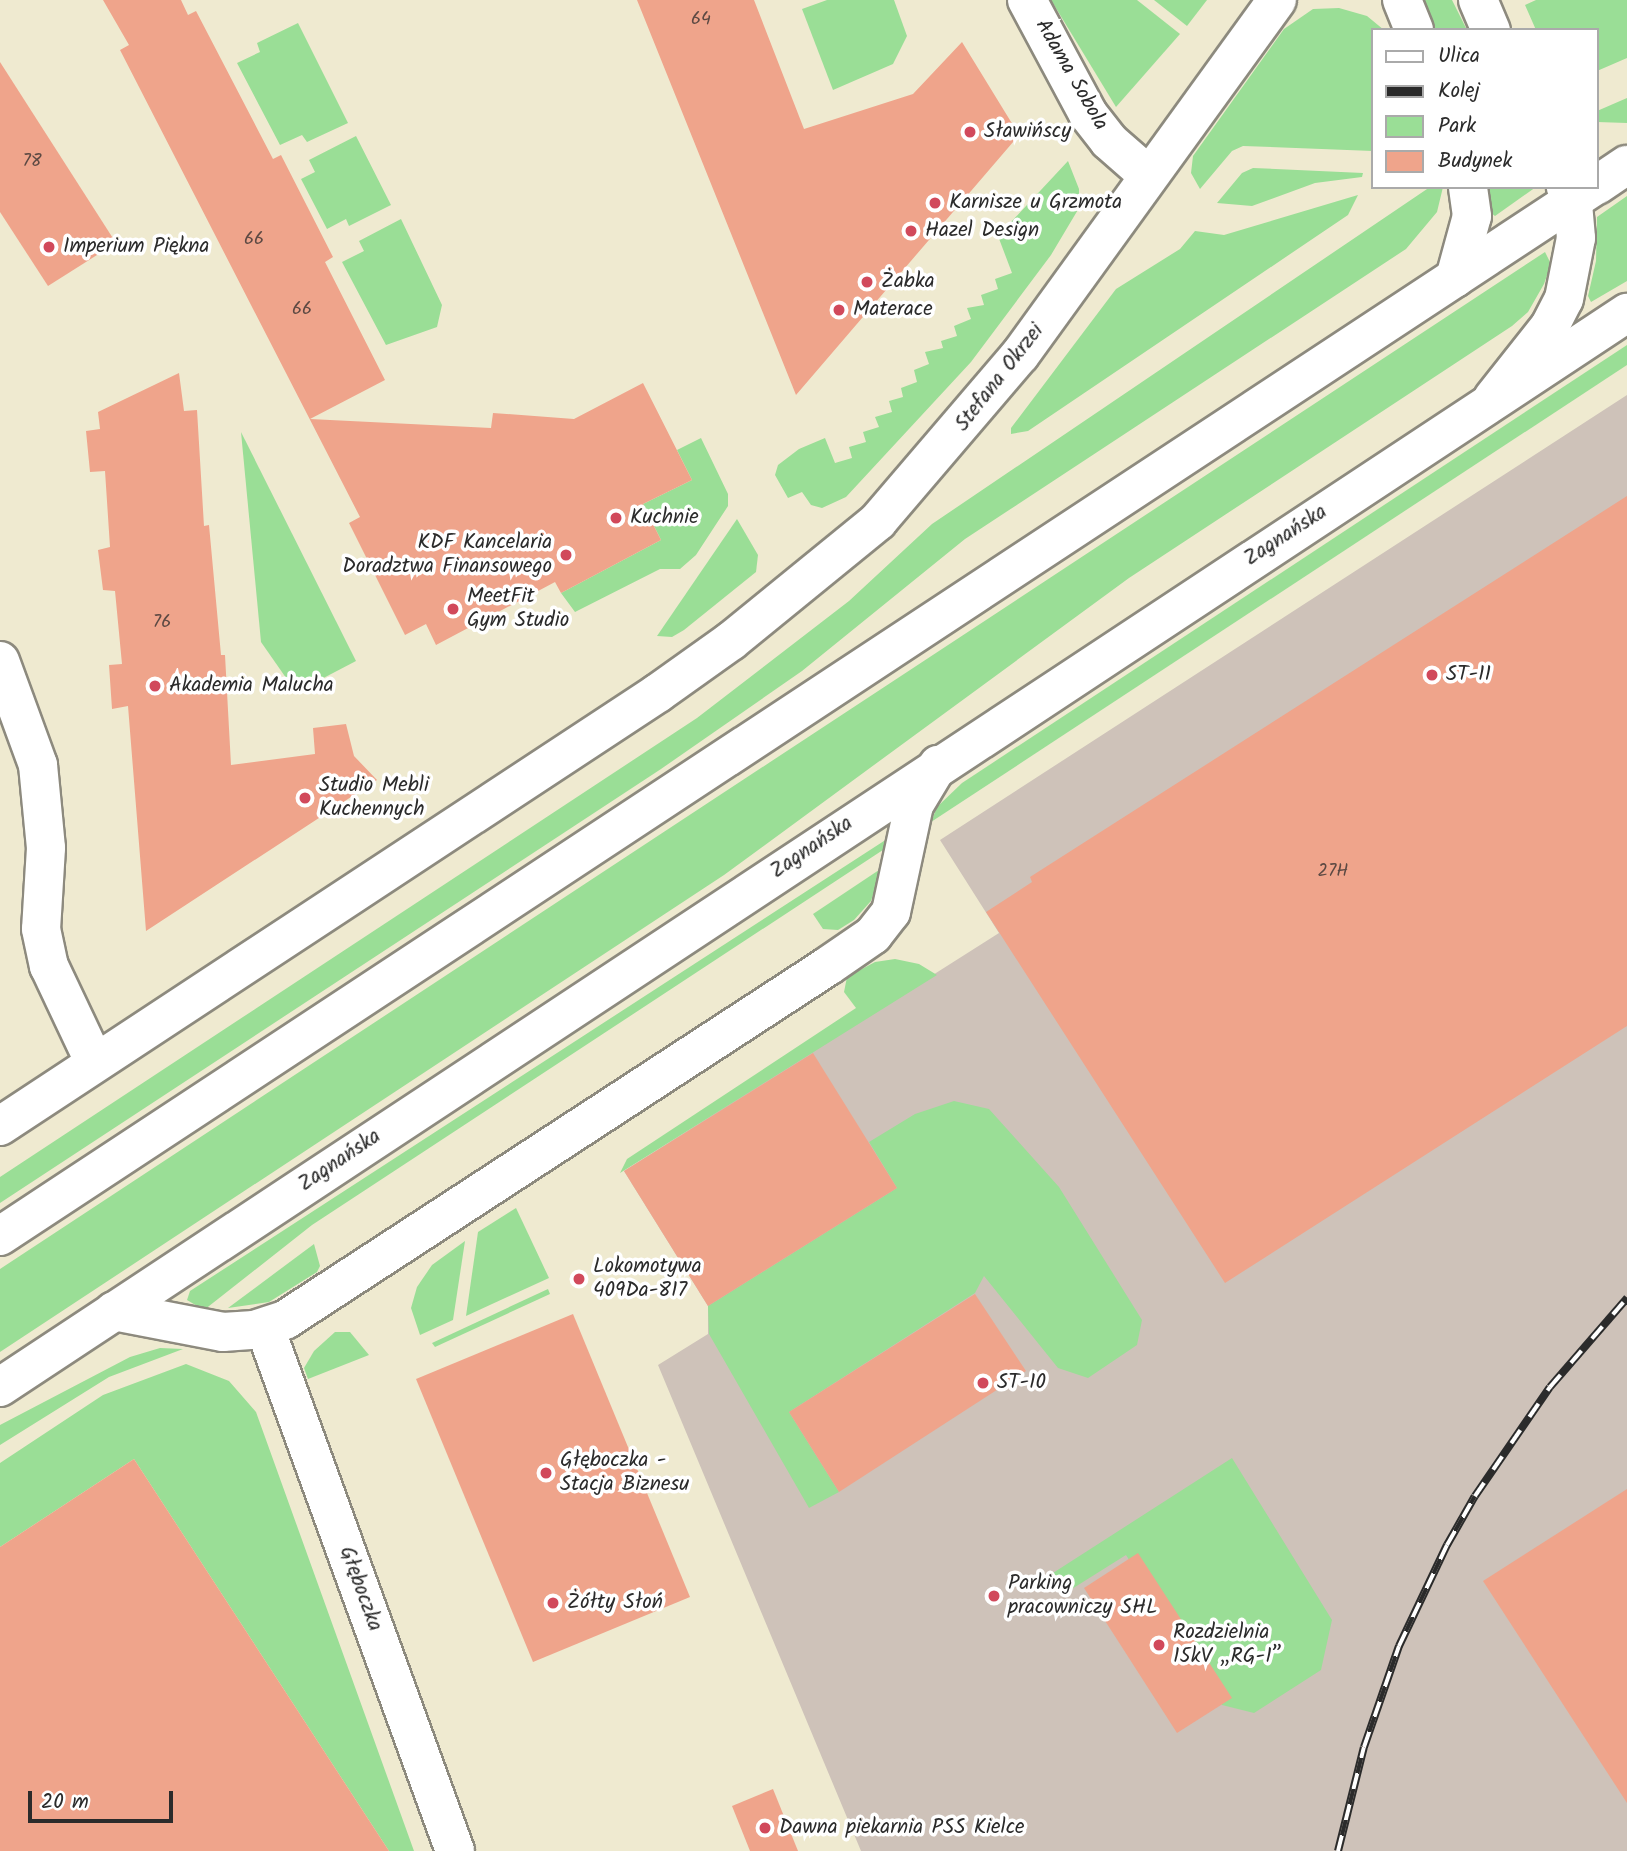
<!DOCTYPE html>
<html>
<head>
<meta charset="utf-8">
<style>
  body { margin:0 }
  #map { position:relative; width:1627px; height:1851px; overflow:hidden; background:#efead0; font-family:Kalam,sans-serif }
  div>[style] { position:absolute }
  .industrial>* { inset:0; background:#cec2b9 }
  .green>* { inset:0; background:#9ade96 }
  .building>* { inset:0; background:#efa48b }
  .roads { filter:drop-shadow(2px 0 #8d8a7e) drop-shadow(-2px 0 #8d8a7e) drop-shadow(0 2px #8d8a7e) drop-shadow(0 -2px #8d8a7e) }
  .minor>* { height:38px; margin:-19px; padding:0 19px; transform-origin:19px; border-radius:19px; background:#fff }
  .major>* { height:38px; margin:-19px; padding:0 19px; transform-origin:19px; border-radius:19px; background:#fff }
  .rail>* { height:8px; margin-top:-4px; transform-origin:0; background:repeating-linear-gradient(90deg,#fff 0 16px,#2b2b2b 0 32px); box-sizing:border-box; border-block:2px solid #2b2b2b }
  .dots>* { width:19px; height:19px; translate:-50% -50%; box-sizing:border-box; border:4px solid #fff; border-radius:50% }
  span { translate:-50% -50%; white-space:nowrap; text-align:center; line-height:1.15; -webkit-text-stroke:7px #fff; paint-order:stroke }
  .number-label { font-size:18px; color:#5c4943 }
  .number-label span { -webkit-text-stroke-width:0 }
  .street-label { font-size:21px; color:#2b2b2b }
  .poi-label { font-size:21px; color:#2b2b2b }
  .left { translate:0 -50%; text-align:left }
  .right { translate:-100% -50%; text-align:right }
  .legend { position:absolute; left:1371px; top:28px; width:228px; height:161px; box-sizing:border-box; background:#fff; border:2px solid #aaa; margin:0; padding:9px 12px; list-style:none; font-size:21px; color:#2b2b2b }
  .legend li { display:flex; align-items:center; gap:14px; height:35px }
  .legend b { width:35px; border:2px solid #aaa }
  .scale { position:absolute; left:28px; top:1791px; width:145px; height:32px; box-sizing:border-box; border:4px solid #2b2b2b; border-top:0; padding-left:9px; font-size:21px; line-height:24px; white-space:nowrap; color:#2b2b2b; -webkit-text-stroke:5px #fff; paint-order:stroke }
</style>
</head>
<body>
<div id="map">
  <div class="industrial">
    <div style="clip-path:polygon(1627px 395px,1627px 1851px,861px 1851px,658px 1365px,708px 1334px,708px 1306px,624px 1171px,999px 933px,940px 840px)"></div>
  </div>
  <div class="green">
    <div style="clip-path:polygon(827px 0,894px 0,907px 36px,893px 64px,833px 90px,802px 9px)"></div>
    <div style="clip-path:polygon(1051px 0,1137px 0,1180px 34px,1116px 107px)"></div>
    <div style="clip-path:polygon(1154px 0,1207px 0,1187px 26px)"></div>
    <div style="clip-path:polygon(1423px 0,1452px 0,1467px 30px,1436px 30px)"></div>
    <div style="clip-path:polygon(1536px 0,1627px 0,1627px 58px,1597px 71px,1597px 30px,1536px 30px,1525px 5px)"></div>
    <div style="clip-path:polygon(1339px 8px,1367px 16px,1384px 30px,1373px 30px,1373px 151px,1243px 146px,1232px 151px,1200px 189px,1191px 173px,1193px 156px,1284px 29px,1313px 9px)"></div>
    <div style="clip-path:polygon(298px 23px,348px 123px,307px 142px,302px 135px,280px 145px,237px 63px,260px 52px,257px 43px)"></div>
    <div style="clip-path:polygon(1627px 98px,1627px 123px,1597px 122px,1597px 111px)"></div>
    <div style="clip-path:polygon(356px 136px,391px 205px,349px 226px,346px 219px,327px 229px,301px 179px,315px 172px,309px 160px)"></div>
    <div style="clip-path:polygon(1068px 161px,1079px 189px,1079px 208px,1051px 255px,971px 362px,846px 497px,822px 508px,811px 505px,802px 492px,788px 498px,775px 475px,778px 465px,799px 449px,825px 438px,835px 463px,852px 458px,849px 447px,866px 442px,863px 432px,879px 427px,875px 417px,892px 412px,889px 401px,903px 397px,901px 388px,917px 382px,914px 370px,929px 364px,925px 352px,943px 348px,941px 341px,957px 336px,954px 326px,971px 319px,967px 308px,984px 305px,981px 295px,998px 289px,995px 279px,1012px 273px,998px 236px)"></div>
    <div style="clip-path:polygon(1253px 168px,1363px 173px,1362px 177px,1315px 183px,1252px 206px,1217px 203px,1242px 173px)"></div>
    <div style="clip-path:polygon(1430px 187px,1443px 187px,1437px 212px,1406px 249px,965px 539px,802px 671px,661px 769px,0 1203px,0 1177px,697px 718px,849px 601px,932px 524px)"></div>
    <div style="clip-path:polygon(1489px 187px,1536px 187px,1495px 216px,1486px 209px)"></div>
    <div style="clip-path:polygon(1358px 195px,1348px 215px,1028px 431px,1011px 434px,1011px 428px,1116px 289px,1180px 249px,1195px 231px,1224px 235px)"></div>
    <div style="clip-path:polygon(1627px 196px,1627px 281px,1591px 302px,1588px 296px,1596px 261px,1597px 217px)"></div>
    <div style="clip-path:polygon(401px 219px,442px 305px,437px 327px,386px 345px,342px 262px,364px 251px,359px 241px)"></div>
    <div style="clip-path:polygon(1545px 252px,1551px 264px,1544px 284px,1528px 312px,1512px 326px,1129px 578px,724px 875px,0 1352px,0 1269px)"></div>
    <div style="clip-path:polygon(1627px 345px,1627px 365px,931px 822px,937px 807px,962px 783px)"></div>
    <div style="clip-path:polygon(241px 432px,356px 661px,312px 684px,291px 685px,261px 642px)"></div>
    <div style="clip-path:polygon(701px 438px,728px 494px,728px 506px,696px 555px,680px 569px,660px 569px,575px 612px,561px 593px,661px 540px,643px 504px,692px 480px,677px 450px)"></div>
    <div style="clip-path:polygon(737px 519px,758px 555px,756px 572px,684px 630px,672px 637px,657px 636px)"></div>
    <div style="clip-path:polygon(887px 839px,889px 846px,312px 1225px,204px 1310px,187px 1300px,190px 1291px)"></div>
    <div style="clip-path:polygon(882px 868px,871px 901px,854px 920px,838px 930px,823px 929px,813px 914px)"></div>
    <div style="clip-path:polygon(895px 959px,919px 964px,937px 975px,620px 1173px,627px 1159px,856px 1008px,844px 992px,847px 977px,875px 962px)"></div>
    <div style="clip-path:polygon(954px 1101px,989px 1109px,1059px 1187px,1142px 1320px,1137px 1345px,1088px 1378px,1058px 1368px,984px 1276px,975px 1293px,789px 1412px,839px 1492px,809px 1508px,709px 1334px,708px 1306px,897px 1188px,869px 1142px,915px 1114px)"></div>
    <div style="clip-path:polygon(516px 1208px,549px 1278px,466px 1316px,478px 1232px)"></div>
    <div style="clip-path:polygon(465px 1241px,453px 1320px,420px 1335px,411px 1308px,417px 1287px,432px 1265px)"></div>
    <div style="clip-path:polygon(314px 1244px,320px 1266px,317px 1272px,269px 1302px,228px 1308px)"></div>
    <div style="clip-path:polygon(548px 1289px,550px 1294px,435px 1347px,432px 1343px)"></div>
    <div style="clip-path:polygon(335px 1332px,350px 1332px,369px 1355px,308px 1379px,304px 1368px,314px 1351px)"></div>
    <div style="clip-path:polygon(160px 1348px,183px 1349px,109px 1377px,0 1445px,0 1425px,130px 1357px)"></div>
    <div style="clip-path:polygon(186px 1364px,229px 1381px,256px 1412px,414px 1851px,389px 1851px,134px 1459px,0 1547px,0 1463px,103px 1395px)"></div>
    <div style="clip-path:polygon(1232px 1458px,1332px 1620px,1321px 1670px,1254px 1713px,1222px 1705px,1126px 1555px,1067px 1592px,1053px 1573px)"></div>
  </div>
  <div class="building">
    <div style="clip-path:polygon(103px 0,181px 0,188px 15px,196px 11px,273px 159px,281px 155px,333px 257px,325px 262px,385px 380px,310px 419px,491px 428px,493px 413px,574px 419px,643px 383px,692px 480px,643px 504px,661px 540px,561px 593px,555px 582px,436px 645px,426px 624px,405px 635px,349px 523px,360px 517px,120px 50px,129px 45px)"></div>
    <div style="clip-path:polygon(637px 0,754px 0,804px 129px,913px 94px,962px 42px,1019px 135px,796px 395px)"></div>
    <div style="clip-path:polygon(0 62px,116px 243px,48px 286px,0 212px)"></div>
    <div style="clip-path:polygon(179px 373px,184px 411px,197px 410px,204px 526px,209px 525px,221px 655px,225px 655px,231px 765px,315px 754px,313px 728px,346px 724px,354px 756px,377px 780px,146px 931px,128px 706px,112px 709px,109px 665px,122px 664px,115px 591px,103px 590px,98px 550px,110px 547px,105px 471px,90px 472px,86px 431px,100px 429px,98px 412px)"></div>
    <div style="clip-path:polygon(1627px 496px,1627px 1026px,1225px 1283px,986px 912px,1032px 882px,1030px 877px)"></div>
    <div style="clip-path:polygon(813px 1053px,897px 1188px,708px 1306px,624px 1171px)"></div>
    <div style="clip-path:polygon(975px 1294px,1026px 1371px,839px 1492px,789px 1412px)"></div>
    <div style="clip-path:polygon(573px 1314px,690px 1597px,533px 1662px,416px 1379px)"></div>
    <div style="clip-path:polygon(134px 1459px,389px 1851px,0 1851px,0 1547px)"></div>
    <div style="clip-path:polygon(1627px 1489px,1627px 1803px,1483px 1581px)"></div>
    <div style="clip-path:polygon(1138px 1553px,1232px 1698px,1177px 1733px,1084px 1588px)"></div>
    <div style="clip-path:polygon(773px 1789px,798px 1851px,750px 1851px,732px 1806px)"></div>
  </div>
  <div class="roads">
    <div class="minor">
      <div style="left:1027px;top:0;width:129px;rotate:61.8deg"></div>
      <div style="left:1088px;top:114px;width:34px;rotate:52deg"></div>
      <div style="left:1109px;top:141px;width:53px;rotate:41.2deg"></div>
      <div style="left:1402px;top:0;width:32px;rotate:68deg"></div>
      <div style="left:1478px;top:0;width:33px;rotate:67deg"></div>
      <div style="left:1455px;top:278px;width:64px;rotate:-74.7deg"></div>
      <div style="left:1472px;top:216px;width:29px;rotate:-98deg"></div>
      <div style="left:1493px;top:398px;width:92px;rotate:-51.6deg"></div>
      <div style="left:1550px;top:326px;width:30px;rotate:-63deg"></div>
      <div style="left:1564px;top:299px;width:62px;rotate:-78.9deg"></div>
      <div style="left:1576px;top:238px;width:37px;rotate:-95deg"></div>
      <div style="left:1573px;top:201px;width:16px;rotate:-117deg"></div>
      <div style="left:0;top:661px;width:111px;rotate:69.9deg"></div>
      <div style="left:38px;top:765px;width:83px;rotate:84.5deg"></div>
      <div style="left:46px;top:848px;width:81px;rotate:93.5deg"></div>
      <div style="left:41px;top:929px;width:38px;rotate:78deg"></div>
      <div style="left:49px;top:966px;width:105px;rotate:64.7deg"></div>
      <div style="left:0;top:1126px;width:788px;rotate:-33.35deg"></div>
      <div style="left:658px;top:693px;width:90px;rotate:-35.5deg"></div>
      <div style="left:731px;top:641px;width:190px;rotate:-39.2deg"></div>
      <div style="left:878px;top:521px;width:218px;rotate:-49.5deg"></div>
      <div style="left:1020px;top:355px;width:438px;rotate:-54.1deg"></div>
      <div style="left:114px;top:1311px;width:111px;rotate:10.9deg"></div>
      <div style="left:223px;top:1332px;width:31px;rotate:-4deg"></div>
      <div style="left:254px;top:1330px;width:33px;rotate:-18deg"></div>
      <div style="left:285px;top:1320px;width:648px;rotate:-33.1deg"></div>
      <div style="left:828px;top:966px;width:55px;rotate:-34.6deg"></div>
      <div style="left:873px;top:935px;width:29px;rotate:-52deg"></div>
      <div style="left:891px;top:912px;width:109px;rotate:-77.9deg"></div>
      <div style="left:914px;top:805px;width:47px;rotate:-59deg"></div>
      <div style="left:265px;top:1328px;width:556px;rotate:70.03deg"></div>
    </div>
    <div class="major">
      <div style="left:1597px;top:185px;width:36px;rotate:-34deg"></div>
      <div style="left:0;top:1236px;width:1907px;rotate:-33.37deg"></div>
      <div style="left:0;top:1387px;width:1950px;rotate:-33.43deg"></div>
    </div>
  </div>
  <div class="rail">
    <div style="left:1338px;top:1851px;width:107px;rotate:-76deg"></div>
    <div style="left:1364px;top:1747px;width:107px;rotate:-70.9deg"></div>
    <div style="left:1399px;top:1646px;width:112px;rotate:-64.6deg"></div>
    <div style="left:1447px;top:1545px;width:56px;rotate:-60.3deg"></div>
    <div style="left:1475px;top:1496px;width:132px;rotate:-55.5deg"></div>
    <div style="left:1550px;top:1387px;width:118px;rotate:-49.1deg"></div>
  </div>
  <div class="dots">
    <div style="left:970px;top:132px;background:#d1495b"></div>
    <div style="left:935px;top:203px;background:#d1495b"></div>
    <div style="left:911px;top:231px;background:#d1495b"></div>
    <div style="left:49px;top:247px;background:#d1495b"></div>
    <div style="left:867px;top:282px;background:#d1495b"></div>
    <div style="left:839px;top:310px;background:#d1495b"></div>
    <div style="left:616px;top:518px;background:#d1495b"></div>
    <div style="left:566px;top:555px;background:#d1495b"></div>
    <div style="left:453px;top:609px;background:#d1495b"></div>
    <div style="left:1432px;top:675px;background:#d1495b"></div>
    <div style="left:155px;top:686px;background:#d1495b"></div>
    <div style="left:305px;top:798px;background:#d1495b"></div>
    <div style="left:579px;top:1279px;background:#d1495b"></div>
    <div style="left:983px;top:1383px;background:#d1495b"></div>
    <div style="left:546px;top:1473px;background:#d1495b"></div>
    <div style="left:994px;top:1596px;background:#d1495b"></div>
    <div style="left:553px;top:1603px;background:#d1495b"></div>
    <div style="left:1159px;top:1645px;background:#d1495b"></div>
    <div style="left:765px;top:1828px;background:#d1495b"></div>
  </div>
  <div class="number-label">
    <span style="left:701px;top:20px">64</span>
    <span style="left:32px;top:162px">78</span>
    <span style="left:254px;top:240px">66</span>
    <span style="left:302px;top:310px">66</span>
    <span style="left:162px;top:623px">76</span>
    <span style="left:1333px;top:872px">27H</span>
  </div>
  <div class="street-label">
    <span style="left:1071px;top:75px;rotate:60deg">Adama Sobola</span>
    <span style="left:1000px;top:378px;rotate:-52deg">Stefana Okrzei</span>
    <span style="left:1286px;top:536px;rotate:-33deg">Zagnańska</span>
    <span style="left:812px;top:848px;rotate:-34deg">Zagnańska</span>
    <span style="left:340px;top:1161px;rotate:-34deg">Zagnańska</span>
    <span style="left:360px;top:1589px;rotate:70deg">Głęboczka</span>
  </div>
  <div class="poi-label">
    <span class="left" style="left:984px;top:132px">Sławińscy</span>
    <span class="left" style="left:949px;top:203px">Karnisze u Grzmota</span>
    <span class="left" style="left:925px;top:231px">Hazel Design</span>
    <span class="left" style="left:63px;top:247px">Imperium Piękna</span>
    <span class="left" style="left:881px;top:282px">Żabka</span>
    <span class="left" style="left:853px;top:310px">Materace</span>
    <span class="left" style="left:630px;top:518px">Kuchnie</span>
    <span class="right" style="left:552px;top:555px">KDF Kancelaria<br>Doradztwa Finansowego</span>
    <span class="left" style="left:467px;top:609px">MeetFit<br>Gym Studio</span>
    <span class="left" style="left:1446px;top:675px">ST-11</span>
    <span class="left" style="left:169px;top:686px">Akademia Malucha</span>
    <span class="left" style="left:319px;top:798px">Studio Mebli<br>Kuchennych</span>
    <span class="left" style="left:593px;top:1279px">Lokomotywa<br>409Da-817</span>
    <span class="left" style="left:997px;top:1383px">ST-10</span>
    <span class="left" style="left:560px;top:1473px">Głęboczka -<br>Stacja Biznesu</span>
    <span class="left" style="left:1008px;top:1596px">Parking<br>pracowniczy SHL</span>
    <span class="left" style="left:567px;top:1603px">Żółty Słoń</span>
    <span class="left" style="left:1173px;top:1645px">Rozdzielnia<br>15kV „RG-1”</span>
    <span class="left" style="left:779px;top:1828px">Dawna piekarnia PSS Kielce</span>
  </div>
  <ul class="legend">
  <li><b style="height:9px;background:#fff"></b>Ulica</li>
  <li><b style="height:9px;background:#2b2b2b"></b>Kolej</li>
  <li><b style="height:19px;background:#9ade96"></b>Park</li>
  <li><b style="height:19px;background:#efa48b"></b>Budynek</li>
  </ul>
  <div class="scale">20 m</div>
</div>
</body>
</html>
